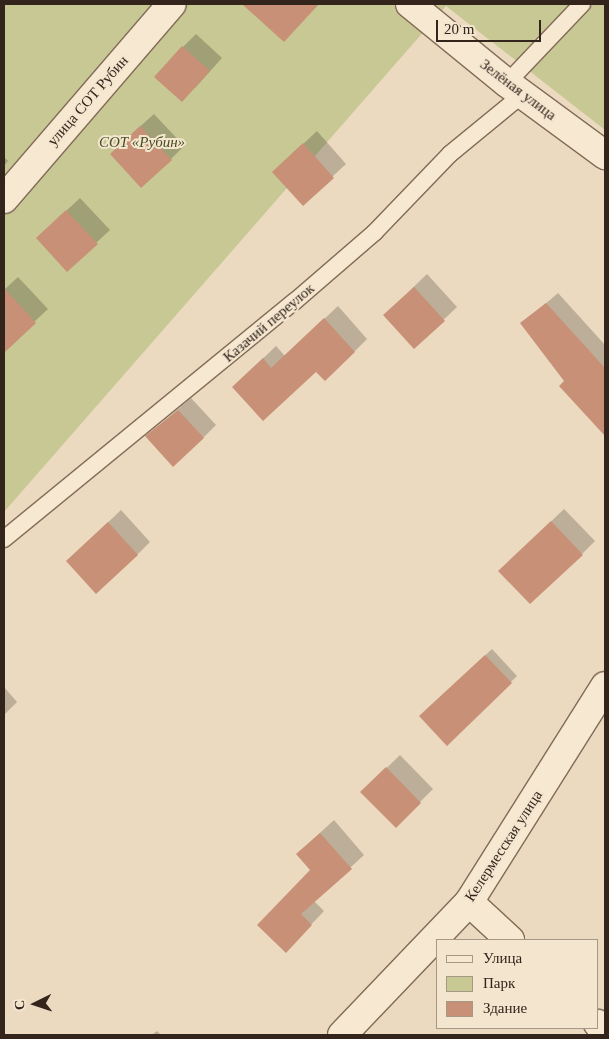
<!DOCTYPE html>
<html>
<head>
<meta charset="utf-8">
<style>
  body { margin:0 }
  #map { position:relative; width:609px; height:1039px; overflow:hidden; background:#ebdabf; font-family:"Times New Roman",serif }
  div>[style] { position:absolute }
  .green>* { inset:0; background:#c7c894 }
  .shadow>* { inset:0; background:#0003 }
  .building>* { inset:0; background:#c89076 }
  .roads { filter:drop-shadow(1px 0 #826b58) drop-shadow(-1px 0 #826b58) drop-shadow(0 1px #826b58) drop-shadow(0 -1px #826b58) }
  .lane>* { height:16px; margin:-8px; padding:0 8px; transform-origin:8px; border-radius:8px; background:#f7e8d1 }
  .street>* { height:28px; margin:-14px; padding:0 14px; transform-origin:14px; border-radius:14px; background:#f7e8d1 }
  span { translate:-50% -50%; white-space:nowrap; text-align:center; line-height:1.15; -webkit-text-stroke:4px #f3e5ce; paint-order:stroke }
  .street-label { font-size:15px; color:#33251c }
  .park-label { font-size:15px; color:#474e24; font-style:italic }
  .frame { position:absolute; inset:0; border:5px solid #33251c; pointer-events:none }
  .legend { position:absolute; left:436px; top:939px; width:162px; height:90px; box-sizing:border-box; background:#f3e5ce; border:1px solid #a69887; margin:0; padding:6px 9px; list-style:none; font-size:15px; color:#33251c }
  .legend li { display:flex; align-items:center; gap:10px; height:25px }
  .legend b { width:25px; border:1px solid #a69887 }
  .north { position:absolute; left:10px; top:979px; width:50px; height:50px; -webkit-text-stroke:4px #f3e5ce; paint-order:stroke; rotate:266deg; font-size:14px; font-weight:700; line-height:20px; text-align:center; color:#33251c }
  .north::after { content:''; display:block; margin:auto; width:18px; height:22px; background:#33251c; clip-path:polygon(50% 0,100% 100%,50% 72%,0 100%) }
  .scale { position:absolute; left:436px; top:20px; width:105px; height:22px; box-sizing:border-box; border:2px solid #33251c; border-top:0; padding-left:6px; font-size:15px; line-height:18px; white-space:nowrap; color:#33251c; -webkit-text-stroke:4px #f3e5ce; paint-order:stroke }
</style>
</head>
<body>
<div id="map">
  <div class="green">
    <div style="clip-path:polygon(4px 4px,605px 4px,605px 130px,446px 6px,4px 512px)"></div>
  </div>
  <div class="shadow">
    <div style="clip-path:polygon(243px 4px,318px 4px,284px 41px)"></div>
    <div style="clip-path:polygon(196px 34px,222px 58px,195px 88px,183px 47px)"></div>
    <div style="clip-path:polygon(154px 114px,184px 146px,171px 159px,124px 141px)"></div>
    <div style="clip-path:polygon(317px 131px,346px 164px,303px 204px,287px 159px)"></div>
    <div style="clip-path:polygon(4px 157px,8px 161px,4px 166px)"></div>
    <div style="clip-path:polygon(80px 198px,110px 230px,67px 270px,51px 225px)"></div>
    <div style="clip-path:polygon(427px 274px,457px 307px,415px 347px,398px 302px)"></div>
    <div style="clip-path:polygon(18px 277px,48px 309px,5px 349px,4px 290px)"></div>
    <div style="clip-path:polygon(558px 293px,605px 345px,605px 427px,602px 430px,522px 324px)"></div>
    <div style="clip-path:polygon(338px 306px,367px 339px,354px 352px,317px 370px,247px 374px,276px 346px,285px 356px)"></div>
    <div style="clip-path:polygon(191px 398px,216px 425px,203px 438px,147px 436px)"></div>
    <div style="clip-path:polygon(564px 509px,595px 541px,582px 554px,513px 558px)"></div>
    <div style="clip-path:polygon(121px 510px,150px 542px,137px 555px,81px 548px)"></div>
    <div style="clip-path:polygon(492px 649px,517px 676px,447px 744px,427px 709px)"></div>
    <div style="clip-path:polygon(4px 687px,17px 702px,4px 715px)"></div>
    <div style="clip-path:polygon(400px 755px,433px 789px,396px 826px,362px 792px)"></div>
    <div style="clip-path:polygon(334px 820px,364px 855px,314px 901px,324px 911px,286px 951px,311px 870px,297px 854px)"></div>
    <div style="clip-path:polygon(157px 1031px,161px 1035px,152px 1035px)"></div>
  </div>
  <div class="building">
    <div style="clip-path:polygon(242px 4px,319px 4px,284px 42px)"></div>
    <div style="clip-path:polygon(182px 46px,210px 71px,182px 102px,154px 77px)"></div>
    <div style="clip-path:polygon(140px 126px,172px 160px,141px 188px,110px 154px)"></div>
    <div style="clip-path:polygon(303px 143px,334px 178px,303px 206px,272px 172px)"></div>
    <div style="clip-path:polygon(66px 210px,98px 244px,67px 272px,36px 238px)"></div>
    <div style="clip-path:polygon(414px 287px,445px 321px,414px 349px,383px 315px)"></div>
    <div style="clip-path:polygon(4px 288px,36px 323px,4px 353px)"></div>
    <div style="clip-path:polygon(546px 303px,605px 368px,605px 436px,559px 386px,564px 381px,520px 323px)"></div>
    <div style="clip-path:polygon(324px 318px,355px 352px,325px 381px,316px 372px,263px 421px,232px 387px,263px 358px,271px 368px)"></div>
    <div style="clip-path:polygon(178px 410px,204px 438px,173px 467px,145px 436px)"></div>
    <div style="clip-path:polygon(551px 521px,583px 555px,530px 604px,498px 571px)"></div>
    <div style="clip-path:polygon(108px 522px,138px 555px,96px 594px,66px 561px)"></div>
    <div style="clip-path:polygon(485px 655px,512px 683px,447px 746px,419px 716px)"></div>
    <div style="clip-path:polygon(386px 767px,421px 803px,396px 828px,360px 792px)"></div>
    <div style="clip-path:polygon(320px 833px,352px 869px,301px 914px,312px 925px,286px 953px,257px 925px,310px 870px,296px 854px)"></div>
  </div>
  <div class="roads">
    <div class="lane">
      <div style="left:507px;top:83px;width:109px;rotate:-46.5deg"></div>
      <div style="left:4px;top:539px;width:375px;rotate:-39.3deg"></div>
      <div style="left:294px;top:302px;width:106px;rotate:-40.8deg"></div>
      <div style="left:374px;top:233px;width:110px;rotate:-46.1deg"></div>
      <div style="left:450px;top:154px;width:94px;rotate:-39.4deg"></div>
    </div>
    <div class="street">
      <div style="left:410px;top:4px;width:125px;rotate:39.2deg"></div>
      <div style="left:507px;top:83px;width:122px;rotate:36.3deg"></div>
      <div style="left:4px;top:199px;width:257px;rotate:-49.3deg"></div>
      <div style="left:469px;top:902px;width:56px;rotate:42.8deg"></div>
      <div style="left:598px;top:1024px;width:10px;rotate:45deg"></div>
      <div style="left:342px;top:1035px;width:184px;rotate:-46.3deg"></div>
      <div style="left:469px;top:902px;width:255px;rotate:-57.8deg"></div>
    </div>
  </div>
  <div class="street-label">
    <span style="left:518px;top:90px;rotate:37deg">Зелёная улица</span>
    <span style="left:88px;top:101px;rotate:-49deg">улица СОТ Рубин</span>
    <span style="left:269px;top:323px;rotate:-40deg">Казачий переулок</span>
    <span style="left:504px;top:846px;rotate:-57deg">Келермесская улица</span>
  </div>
  <div class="park-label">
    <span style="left:142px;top:143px">СОТ «Рубин»</span>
  </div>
  <div class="frame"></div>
  <ul class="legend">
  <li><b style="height:6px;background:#f7e8d1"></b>Улица</li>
  <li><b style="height:14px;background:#c7c894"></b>Парк</li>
  <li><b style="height:14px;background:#c89076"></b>Здание</li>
  </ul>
  <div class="north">С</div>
  <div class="scale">20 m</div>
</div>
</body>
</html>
